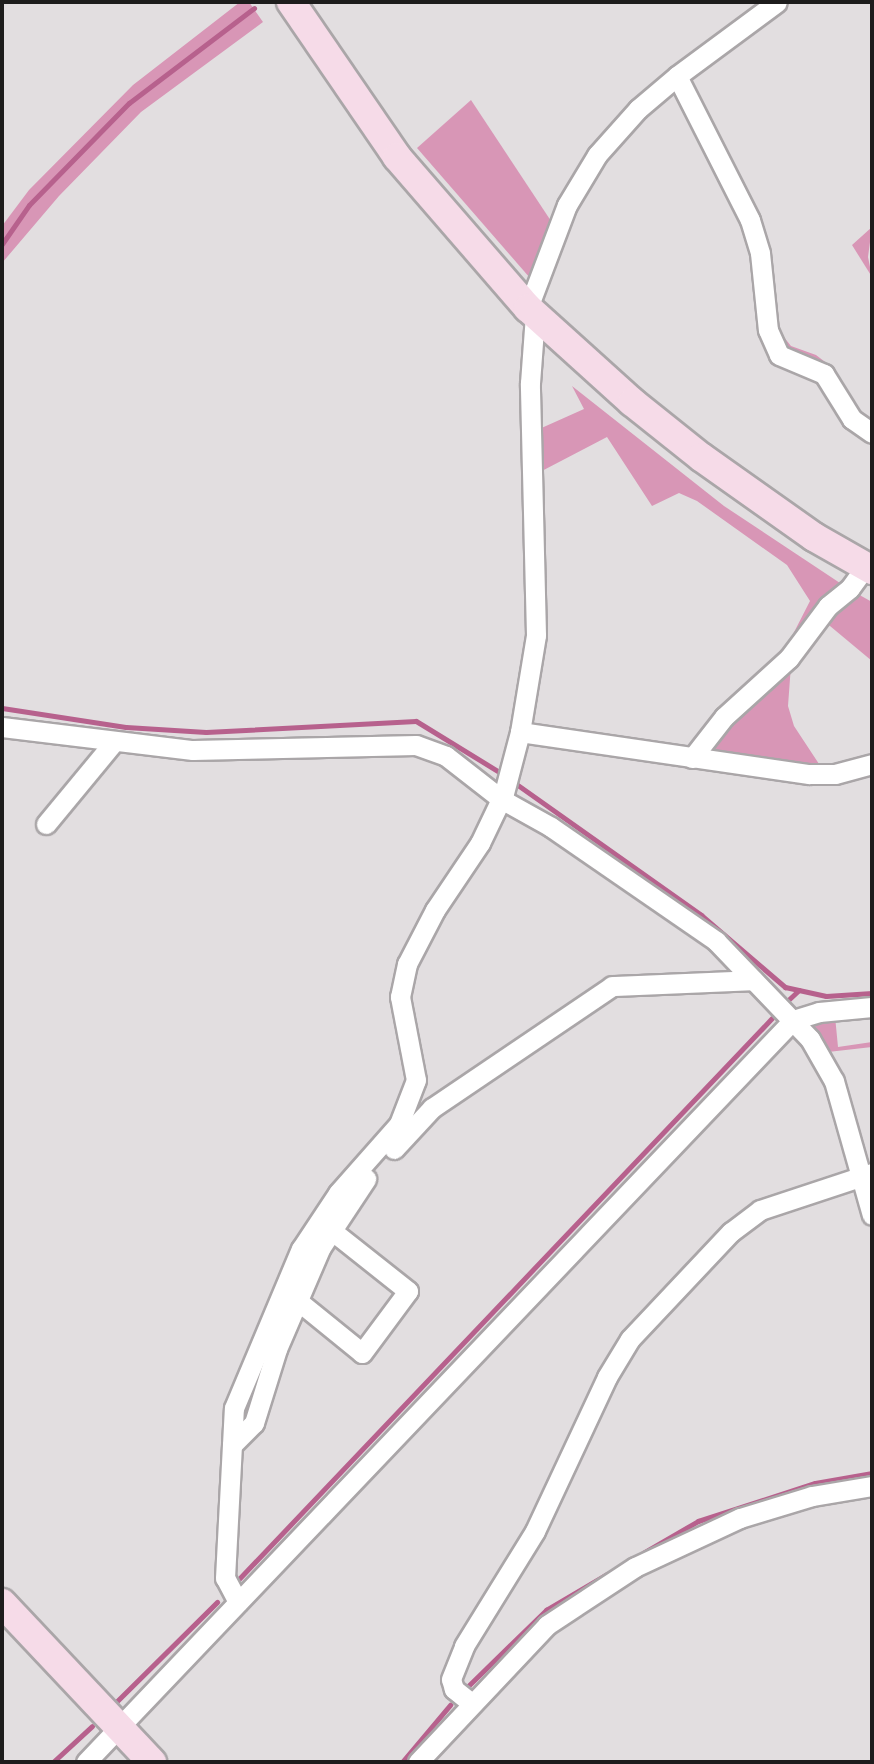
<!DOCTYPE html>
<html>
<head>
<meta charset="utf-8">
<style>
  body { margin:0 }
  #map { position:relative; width:874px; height:1764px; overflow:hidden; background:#e2dee0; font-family:Signika,sans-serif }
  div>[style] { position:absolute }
  .green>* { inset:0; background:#d896b6 }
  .stream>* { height:5px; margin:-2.5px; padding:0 2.5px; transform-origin:2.5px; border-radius:2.5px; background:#b7618d }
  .roads { filter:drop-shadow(2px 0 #aaa6a8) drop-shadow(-2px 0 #aaa6a8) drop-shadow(0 2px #aaa6a8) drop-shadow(0 -2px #aaa6a8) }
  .street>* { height:19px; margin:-9.5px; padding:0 9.5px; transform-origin:9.5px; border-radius:9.5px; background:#fff }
  .secondary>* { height:28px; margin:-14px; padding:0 14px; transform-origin:14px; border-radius:14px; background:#f6dbe8 }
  span { translate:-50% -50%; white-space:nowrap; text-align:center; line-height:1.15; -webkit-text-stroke:7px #e2dee0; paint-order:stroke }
  .frame { position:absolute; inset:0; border:4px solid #1d1c1c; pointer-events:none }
</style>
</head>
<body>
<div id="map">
  <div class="green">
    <div style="clip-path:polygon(240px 2px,249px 2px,263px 22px,141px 112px,59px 196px,2px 263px,2px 226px,29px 190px,133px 85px)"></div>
    <div style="clip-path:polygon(471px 100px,551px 221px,530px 278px,417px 148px)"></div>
    <div style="clip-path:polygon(872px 227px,868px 257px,872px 277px,852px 245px)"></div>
    <div style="clip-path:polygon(775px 326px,791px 346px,816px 355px,833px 368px,864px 424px,819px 362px,789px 353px)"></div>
    <div style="clip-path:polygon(572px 386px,724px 506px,843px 585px,796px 639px,710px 720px,789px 642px,810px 601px,787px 565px,697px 501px,679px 493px,652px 506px,607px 437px,538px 473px,537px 430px,584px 409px)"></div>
    <div style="clip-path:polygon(856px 593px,872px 602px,872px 661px,824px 621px)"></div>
    <div style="clip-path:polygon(791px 665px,788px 706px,794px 726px,821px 767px,710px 754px,719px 732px)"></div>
    <div style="clip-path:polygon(835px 1016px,838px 1047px,872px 1042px,872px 1047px,828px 1052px,813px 1026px,814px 1021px)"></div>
  </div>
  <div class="stream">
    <div style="left:2px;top:244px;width:47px;rotate:-55.3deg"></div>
    <div style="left:29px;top:205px;width:143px;rotate:-45.6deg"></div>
    <div style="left:129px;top:103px;width:157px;rotate:-37.2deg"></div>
    <div style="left:2px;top:708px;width:125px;rotate:8.7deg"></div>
    <div style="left:126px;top:727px;width:80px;rotate:3.6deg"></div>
    <div style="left:206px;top:732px;width:210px;rotate:-3deg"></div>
    <div style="left:416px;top:721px;width:103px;rotate:31.5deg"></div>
    <div style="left:512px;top:781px;width:232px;rotate:35.3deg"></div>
    <div style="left:701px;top:915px;width:111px;rotate:40.6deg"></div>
    <div style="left:785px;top:987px;width:42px;rotate:12.4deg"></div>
    <div style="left:826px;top:996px;width:46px;rotate:-3.7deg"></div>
    <div style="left:785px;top:1003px;width:19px;rotate:-43deg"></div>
    <div style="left:643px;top:1553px;width:64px;rotate:-30.2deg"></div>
    <div style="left:698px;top:1521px;width:123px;rotate:-18deg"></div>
    <div style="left:815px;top:1483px;width:58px;rotate:-10deg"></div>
    <div style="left:236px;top:1582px;width:778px;rotate:-46.46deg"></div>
    <div style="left:464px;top:1690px;width:115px;rotate:-44.3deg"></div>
    <div style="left:546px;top:1610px;width:71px;rotate:-30.5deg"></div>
    <div style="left:112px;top:1706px;width:148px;rotate:-44.7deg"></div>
    <div style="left:53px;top:1762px;width:53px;rotate:-42.7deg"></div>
    <div style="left:402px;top:1762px;width:75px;rotate:-49.9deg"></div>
  </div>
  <div class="roads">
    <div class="street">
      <div style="left:677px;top:76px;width:161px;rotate:63.1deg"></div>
      <div style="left:750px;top:220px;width:34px;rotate:73deg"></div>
      <div style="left:760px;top:253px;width:77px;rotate:84.1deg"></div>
      <div style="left:768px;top:330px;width:27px;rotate:66deg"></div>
      <div style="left:779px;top:355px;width:49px;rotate:22.9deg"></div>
      <div style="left:824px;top:374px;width:53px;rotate:58.1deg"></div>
      <div style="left:852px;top:419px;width:24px;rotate:35deg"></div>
      <div style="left:528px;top:308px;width:110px;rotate:-69.3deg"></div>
      <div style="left:567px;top:205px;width:58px;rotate:-59deg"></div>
      <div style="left:597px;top:155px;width:62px;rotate:-48.3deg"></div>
      <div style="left:638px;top:109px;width:51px;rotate:-40.2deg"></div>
      <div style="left:677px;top:76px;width:124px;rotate:-36.5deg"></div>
      <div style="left:2px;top:727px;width:192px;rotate:6.9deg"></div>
      <div style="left:193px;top:750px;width:223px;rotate:-1.3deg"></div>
      <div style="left:416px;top:745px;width:32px;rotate:20deg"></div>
      <div style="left:446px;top:756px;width:70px;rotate:38deg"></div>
      <div style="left:501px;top:799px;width:57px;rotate:29.2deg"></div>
      <div style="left:551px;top:827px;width:201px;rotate:34.6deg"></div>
      <div style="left:716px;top:941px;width:136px;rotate:46.2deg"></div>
      <div style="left:810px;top:1039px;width:48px;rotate:60.3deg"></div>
      <div style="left:834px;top:1081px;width:139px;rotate:74.2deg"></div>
      <div style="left:520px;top:732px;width:292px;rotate:8.3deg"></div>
      <div style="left:809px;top:774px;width:26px"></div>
      <div style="left:835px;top:774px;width:38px;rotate:-15deg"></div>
      <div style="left:692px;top:758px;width:52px;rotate:-52deg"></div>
      <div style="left:724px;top:717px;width:88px;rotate:-42.2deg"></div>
      <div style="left:789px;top:658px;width:65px;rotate:-53.1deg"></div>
      <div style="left:828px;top:606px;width:28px;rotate:-39deg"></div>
      <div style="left:850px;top:588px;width:27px;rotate:-54deg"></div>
      <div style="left:46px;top:824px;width:105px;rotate:-50.4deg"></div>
      <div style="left:394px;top:1149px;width:56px;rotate:-47.2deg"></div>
      <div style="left:432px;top:1108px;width:217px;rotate:-34.1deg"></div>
      <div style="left:612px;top:986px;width:141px;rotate:-2.4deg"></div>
      <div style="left:298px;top:1301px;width:82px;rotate:39.1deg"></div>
      <div style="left:362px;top:1353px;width:77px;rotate:-53.4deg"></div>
      <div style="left:408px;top:1291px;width:98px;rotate:-141.6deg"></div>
      <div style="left:232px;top:1445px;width:31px;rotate:-45deg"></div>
      <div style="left:254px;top:1423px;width:77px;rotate:-72.7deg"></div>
      <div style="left:277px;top:1349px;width:111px;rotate:-66.7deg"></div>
      <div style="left:321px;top:1247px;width:82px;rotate:-56.5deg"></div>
      <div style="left:238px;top:1602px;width:27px;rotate:-118deg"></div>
      <div style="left:225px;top:1578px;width:170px;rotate:-87deg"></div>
      <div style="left:234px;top:1408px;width:173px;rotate:-67.2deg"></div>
      <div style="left:301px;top:1249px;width:67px;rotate:-56.5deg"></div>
      <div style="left:338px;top:1193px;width:92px;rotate:-48.5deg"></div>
      <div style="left:399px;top:1124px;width:47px;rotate:-68.9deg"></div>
      <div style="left:416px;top:1080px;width:85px;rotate:-100.9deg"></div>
      <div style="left:400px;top:997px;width:34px;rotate:-78deg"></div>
      <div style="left:407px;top:964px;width:61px;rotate:-62.6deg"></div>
      <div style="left:435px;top:910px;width:81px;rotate:-56.1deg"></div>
      <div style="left:480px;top:843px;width:55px;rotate:-64.4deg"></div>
      <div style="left:504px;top:793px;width:63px;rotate:-75.3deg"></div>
      <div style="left:520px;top:732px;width:98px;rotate:-80.6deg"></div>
      <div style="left:536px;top:635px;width:252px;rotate:-91.4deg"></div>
      <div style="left:530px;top:383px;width:68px;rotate:-85.8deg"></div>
      <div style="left:470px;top:1702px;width:21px;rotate:-141deg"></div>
      <div style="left:454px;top:1689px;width:10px;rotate:-107deg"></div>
      <div style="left:451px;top:1679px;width:35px;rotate:-68deg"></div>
      <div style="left:464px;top:1646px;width:135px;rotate:-58.3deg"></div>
      <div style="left:535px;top:1531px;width:170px;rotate:-64.9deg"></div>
      <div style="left:607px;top:1377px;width:44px;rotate:-58.8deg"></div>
      <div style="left:630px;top:1339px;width:147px;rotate:-46.7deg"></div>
      <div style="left:731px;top:1232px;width:36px;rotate:-37deg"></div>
      <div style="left:760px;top:1210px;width:118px;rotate:-18.3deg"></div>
      <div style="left:86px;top:1762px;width:1025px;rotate:-46.38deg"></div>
      <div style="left:793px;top:1020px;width:27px;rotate:-17deg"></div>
      <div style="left:819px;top:1012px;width:53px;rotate:-5.4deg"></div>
      <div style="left:418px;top:1762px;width:188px;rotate:-46.7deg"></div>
      <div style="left:547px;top:1625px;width:105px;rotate:-33.4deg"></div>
      <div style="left:635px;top:1567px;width:116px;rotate:-25deg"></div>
      <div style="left:740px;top:1518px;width:75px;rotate:-17deg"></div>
      <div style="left:812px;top:1496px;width:61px;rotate:-9.5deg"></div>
    </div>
    <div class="secondary">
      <div style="left:291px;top:2px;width:188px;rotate:55.6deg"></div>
      <div style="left:397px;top:157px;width:200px;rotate:49.1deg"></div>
      <div style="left:528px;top:308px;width:140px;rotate:42.1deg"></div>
      <div style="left:632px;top:402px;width:88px;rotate:38.6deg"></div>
      <div style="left:701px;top:457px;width:138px;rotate:35.3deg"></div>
      <div style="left:814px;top:537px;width:67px;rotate:29.6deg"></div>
      <div style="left:2px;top:1603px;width:219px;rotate:46.7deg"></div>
    </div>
  </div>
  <div class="frame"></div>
</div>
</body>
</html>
